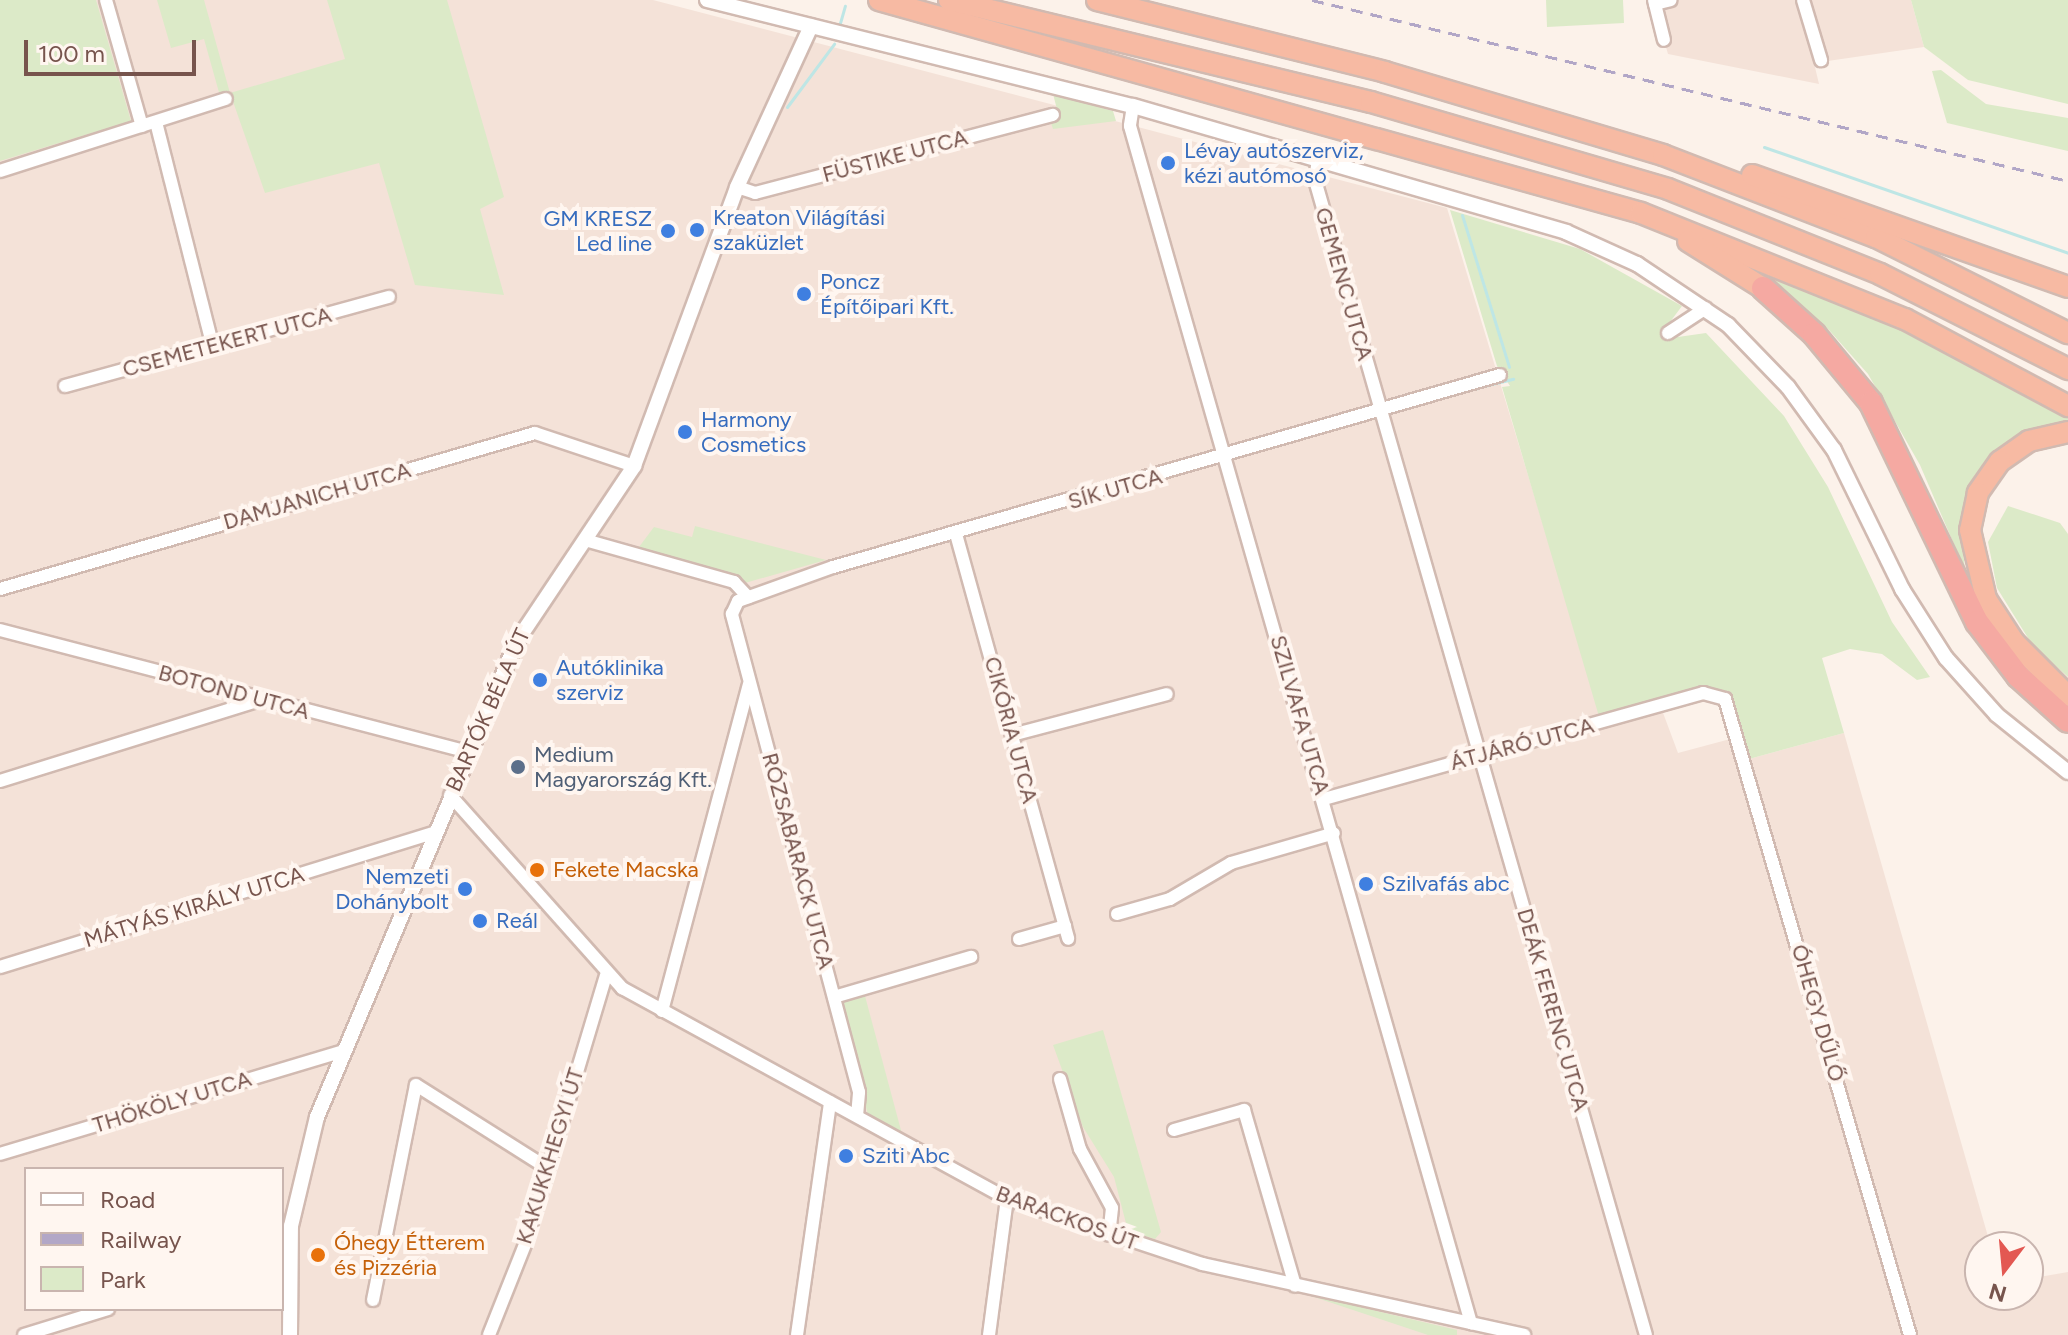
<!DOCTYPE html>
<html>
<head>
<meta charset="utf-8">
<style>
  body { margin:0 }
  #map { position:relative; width:2068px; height:1335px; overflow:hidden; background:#fcf2ea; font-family:Figtree,sans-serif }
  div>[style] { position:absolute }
  .residential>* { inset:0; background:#f4e2d8 }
  .green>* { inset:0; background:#dceac8 }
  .stream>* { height:3px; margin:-1.5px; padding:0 1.5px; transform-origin:1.5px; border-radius:1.5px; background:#bee6e5 }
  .roads { filter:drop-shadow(2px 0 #d1bab1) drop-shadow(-2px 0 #d1bab1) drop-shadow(0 2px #d1bab1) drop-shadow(0 -2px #d1bab1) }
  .minor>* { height:12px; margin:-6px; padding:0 6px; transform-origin:6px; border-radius:6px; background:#fff }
  .tertiary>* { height:14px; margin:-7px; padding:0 7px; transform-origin:7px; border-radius:7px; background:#fff }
  .trunk>* { height:20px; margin:-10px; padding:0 10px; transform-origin:10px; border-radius:10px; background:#f7baa3 }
  .motorway>* { height:22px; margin:-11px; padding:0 11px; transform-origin:11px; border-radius:11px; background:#f5a9a2 }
  .rail>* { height:3px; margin-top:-1.5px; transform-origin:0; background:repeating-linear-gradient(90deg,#b2a7c7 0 12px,transparent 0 20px) }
  .dots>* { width:22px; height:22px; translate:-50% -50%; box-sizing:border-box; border:4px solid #fff6f0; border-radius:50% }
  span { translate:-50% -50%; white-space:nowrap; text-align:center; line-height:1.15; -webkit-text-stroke:8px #fff6f0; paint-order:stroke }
  .shop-label { font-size:22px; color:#366cbe }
  .left { translate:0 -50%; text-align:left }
  .right { translate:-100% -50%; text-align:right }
  .street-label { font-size:22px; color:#77544d }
  .service-label { font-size:22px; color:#4e5e75 }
  .food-label { font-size:22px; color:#c56008 }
  .legend { position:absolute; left:24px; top:1167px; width:260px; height:144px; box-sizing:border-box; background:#fff6f0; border:2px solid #c9b5af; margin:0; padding:10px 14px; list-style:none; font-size:24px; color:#77544d }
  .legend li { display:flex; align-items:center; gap:16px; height:40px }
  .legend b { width:40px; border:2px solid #c9b5af }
  .north { position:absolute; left:1964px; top:1231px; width:80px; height:80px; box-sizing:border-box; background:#fff6f0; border:2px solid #c9b5af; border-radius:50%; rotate:196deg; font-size:22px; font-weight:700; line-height:32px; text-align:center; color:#77544d }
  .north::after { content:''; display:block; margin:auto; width:28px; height:36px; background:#e35852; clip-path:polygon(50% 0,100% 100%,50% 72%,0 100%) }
  .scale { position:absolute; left:24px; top:40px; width:172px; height:36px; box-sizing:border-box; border:4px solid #77544d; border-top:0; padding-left:10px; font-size:24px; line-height:28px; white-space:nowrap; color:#77544d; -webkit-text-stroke:6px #fff6f0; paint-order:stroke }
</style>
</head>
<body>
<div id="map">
  <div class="residential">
    <div style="clip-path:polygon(evenodd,0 0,653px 0,1447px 208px,1599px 709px,1656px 694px,1678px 753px,1734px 738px,1749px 759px,1844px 733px,1991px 1247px,1980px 1247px,1980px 1295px,2028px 1295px,2028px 1279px,2068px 1272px,2068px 1335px,0 1335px,0 0,26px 1169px,282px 1169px,282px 1309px,26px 1309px,26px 1169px)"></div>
    <div style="clip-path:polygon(1652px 0,1911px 0,1924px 47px,1814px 63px,1819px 84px,1668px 54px)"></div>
  </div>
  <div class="green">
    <div style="clip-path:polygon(0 0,96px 0,131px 121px,0 161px)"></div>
    <div style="clip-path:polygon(157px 0,204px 0,230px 93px,345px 59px,327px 0,447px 0,504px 197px,480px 209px,504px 295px,415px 285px,379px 163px,265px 193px,230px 93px,220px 96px,204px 39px,171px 48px)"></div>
    <div style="clip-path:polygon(1546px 0,1623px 0,1624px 23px,1547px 27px)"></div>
    <div style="clip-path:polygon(1911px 0,2068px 0,2068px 104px,1968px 80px,1924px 47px)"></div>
    <div style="clip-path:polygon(1941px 70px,1986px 104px,2068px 118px,2068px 151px,1947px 123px,1932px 71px)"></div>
    <div style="clip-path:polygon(1053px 94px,1113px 111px,1116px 121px,1053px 129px,1050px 120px,1059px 117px)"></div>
    <div style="clip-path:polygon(1450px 210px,1580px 249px,1682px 306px,1670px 322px,1678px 337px,1706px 333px,1784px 416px,1828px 487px,1892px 622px,1930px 677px,1917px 680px,1882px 654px,1850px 649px,1822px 658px,1844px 733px,1749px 759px,1724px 691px,1707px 688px,1600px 720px,1502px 387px,1510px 386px,1497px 366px)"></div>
    <div style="clip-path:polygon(1735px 257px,1909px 331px,2068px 415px,2068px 422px,2011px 438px,1990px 459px,1962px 540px,1965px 570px,1920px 465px,1868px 374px,1829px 330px)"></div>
    <div style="clip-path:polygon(2008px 506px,2060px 523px,2068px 534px,2068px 677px,2033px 646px,1997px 588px,1988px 542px)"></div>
    <div style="clip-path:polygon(695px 526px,826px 560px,745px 583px,636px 551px,654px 527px,692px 537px)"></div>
    <div style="clip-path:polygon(865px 996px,902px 1134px,868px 1115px,840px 1002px)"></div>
    <div style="clip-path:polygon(1103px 1030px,1161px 1232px,1155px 1239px,1128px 1231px,1114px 1177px,1083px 1127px,1053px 1045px)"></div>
    <div style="clip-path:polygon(1305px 1294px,1457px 1330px,1457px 1335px,1428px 1335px)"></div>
  </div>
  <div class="stream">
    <div style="left:840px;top:23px;width:18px;rotate:-74deg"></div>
    <div style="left:787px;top:107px;width:79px;rotate:-53.3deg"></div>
    <div style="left:1764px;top:147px;width:322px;rotate:19.2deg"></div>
    <div style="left:1462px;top:215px;width:159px;rotate:72.8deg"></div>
    <div style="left:1484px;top:386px;width:30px;rotate:-14deg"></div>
    <div style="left:1468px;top:390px;width:10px;rotate:-11deg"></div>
  </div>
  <div class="roads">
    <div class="minor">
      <div style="left:106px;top:0;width:131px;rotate:74.1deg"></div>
      <div style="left:1654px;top:0;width:41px;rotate:76deg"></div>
      <div style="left:1803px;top:0;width:63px;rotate:73.3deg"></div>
      <div style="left:1655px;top:4px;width:16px;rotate:-14deg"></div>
      <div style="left:1133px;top:106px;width:20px;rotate:99deg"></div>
      <div style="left:1130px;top:126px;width:1245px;rotate:74.1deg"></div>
      <div style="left:156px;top:122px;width:232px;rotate:75.8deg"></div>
      <div style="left:1318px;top:159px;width:21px;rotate:98deg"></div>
      <div style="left:1315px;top:180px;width:1201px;rotate:74.01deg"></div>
      <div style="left:0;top:171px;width:237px;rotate:-17.7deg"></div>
      <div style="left:737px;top:187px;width:19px;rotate:18deg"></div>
      <div style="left:755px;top:193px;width:308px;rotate:-14.7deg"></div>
      <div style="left:1668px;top:333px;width:45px;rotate:-33.3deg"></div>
      <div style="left:65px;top:386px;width:336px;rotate:-15.4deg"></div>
      <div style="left:956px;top:534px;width:420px;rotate:74.5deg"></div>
      <div style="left:585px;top:540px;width:155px;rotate:15.7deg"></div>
      <div style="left:734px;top:582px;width:21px;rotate:47deg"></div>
      <div style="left:0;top:589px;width:557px;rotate:-16.26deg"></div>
      <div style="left:535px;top:433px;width:104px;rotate:18.4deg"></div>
      <div style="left:0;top:630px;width:485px;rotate:14.6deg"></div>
      <div style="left:1012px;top:735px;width:160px;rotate:-14.8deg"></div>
      <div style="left:0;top:781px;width:269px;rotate:-17.3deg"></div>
      <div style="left:450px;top:795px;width:259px;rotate:48.3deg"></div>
      <div style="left:622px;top:988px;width:439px;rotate:28.7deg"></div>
      <div style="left:1007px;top:1199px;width:206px;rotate:18.4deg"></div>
      <div style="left:1202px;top:1264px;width:330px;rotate:12.4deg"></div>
      <div style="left:1324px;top:799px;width:394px;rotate:-15.6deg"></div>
      <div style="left:1703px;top:693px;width:23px;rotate:15deg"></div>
      <div style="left:1725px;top:699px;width:662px;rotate:73.78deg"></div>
      <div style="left:1117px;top:914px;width:55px;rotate:-15.8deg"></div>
      <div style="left:1170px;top:899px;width:71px;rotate:-30.5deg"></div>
      <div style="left:1231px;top:863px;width:107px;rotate:-16.2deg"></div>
      <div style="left:1019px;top:939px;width:48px;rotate:-15.8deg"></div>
      <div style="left:0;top:967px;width:454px;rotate:-17.2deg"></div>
      <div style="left:834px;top:997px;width:143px;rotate:-16.3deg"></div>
      <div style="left:662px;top:1011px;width:338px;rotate:-75.1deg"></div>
      <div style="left:1060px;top:1079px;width:73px;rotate:74.1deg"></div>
      <div style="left:1080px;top:1149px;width:67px;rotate:61.5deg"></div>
      <div style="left:1112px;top:1208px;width:27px;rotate:96deg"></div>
      <div style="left:857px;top:1116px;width:24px;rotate:-85deg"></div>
      <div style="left:859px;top:1092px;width:495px;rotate:-104.9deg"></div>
      <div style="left:732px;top:614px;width:14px;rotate:-65deg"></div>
      <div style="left:738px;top:601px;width:101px;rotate:-19.7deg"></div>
      <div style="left:833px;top:567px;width:694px;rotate:-16.06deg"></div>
      <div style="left:1174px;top:1130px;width:73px;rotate:-15.9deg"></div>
      <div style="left:1244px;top:1110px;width:183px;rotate:73.8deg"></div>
      <div style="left:0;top:1154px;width:358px;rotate:-16.7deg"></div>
      <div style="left:373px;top:1300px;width:219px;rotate:-78.7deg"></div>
      <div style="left:416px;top:1085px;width:157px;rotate:32.3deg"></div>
      <div style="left:24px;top:1335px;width:88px;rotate:-17.2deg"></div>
      <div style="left:489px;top:1335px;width:100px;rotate:-68.3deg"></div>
      <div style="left:526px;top:1242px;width:278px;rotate:-73.3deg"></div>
      <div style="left:797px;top:1335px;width:235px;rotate:-81.9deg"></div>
      <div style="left:989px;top:1335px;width:137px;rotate:-82.5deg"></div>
    </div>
    <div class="tertiary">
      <div style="left:707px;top:0;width:439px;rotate:14deg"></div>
      <div style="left:1133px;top:106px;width:451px;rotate:16.2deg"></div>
      <div style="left:1566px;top:232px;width:78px;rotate:24.3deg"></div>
      <div style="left:1637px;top:264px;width:110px;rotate:33.8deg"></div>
      <div style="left:1728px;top:325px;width:86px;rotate:45.9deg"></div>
      <div style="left:1788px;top:387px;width:78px;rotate:53.9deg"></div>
      <div style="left:1834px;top:450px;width:155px;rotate:63.9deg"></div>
      <div style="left:1902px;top:589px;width:82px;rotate:57.5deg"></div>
      <div style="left:1946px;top:658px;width:76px;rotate:48.2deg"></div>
      <div style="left:1997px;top:715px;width:91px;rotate:38.8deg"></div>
      <div style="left:290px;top:1335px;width:109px;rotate:-89.5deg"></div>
      <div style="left:291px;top:1226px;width:112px;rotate:-76.6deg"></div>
      <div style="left:317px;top:1117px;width:516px;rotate:-67.21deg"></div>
      <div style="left:517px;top:641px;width:211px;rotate:-56.2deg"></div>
      <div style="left:634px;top:466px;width:297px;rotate:-69.7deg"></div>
      <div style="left:737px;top:187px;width:177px;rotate:-65.3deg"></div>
    </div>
    <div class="trunk">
      <div style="left:879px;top:0;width:791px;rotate:15.62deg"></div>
      <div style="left:1641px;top:213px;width:284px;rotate:21.9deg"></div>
      <div style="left:1905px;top:319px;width:185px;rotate:28.1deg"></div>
      <div style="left:949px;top:0;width:434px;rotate:13.6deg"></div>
      <div style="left:1371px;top:102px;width:309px;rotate:16.3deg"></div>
      <div style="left:1668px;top:189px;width:228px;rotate:21.8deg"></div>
      <div style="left:1880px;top:274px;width:211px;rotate:26.8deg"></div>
      <div style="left:1097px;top:0;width:297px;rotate:14deg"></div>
      <div style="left:1385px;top:72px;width:290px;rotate:16.6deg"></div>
      <div style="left:1663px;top:155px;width:228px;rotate:21.1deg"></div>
      <div style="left:1876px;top:237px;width:215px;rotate:26.6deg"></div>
      <div style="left:1752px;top:175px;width:335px;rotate:19.5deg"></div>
      <div style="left:1688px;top:241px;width:89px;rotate:32.1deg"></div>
      <div style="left:2068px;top:432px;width:40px;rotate:167deg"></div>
      <div style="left:2029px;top:441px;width:35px;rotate:145deg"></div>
      <div style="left:2000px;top:461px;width:39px;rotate:125deg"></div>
      <div style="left:1978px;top:493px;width:38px;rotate:102deg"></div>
      <div style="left:1970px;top:530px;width:71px;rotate:76.9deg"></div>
      <div style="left:1986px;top:599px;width:51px;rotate:56.9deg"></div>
      <div style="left:2014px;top:642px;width:76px;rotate:45deg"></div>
    </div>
    <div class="motorway">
      <div style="left:1763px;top:288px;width:69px;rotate:42deg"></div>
      <div style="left:1814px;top:334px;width:89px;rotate:50.4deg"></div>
      <div style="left:1871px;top:403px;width:243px;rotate:64.2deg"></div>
      <div style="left:1977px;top:622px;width:68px;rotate:52.8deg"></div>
      <div style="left:2018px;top:676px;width:67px;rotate:42deg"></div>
    </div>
  </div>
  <div class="rail">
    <div style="left:1312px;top:0;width:777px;rotate:13.46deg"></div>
  </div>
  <div class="dots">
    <div style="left:1168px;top:163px;background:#3f7fe0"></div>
    <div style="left:697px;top:230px;background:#3f7fe0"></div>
    <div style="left:668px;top:231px;background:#3f7fe0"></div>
    <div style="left:804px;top:294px;background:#3f7fe0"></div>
    <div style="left:685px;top:432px;background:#3f7fe0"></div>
    <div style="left:540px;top:680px;background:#3f7fe0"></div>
    <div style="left:518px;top:767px;background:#5c6f8a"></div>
    <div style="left:537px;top:870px;background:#e8710a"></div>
    <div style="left:1366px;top:884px;background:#3f7fe0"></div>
    <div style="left:465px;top:889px;background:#3f7fe0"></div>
    <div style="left:480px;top:921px;background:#3f7fe0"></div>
    <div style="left:846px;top:1156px;background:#3f7fe0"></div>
    <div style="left:318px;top:1255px;background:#e8710a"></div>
  </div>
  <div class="shop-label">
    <span class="left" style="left:1184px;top:163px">Lévay autószerviz,<br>kézi autómosó</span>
    <span class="left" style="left:713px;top:230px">Kreaton Világítási<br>szaküzlet</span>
    <span class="right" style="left:652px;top:231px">GM KRESZ<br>Led line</span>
    <span class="left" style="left:820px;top:294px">Poncz<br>Építőipari Kft.</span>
    <span class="left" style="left:701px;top:432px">Harmony<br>Cosmetics</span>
    <span class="left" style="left:556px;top:680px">Autóklinika<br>szerviz</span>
    <span class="right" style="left:449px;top:889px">Nemzeti<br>Dohánybolt</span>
    <span class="left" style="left:1382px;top:884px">Szilvafás abc</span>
    <span class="left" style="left:496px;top:921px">Reál</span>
    <span class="left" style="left:862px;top:1156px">Sziti Abc</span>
  </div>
  <div class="street-label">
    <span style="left:895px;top:156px;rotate:-15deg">FÜSTIKE UTCA</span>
    <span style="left:1344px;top:284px;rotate:74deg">GEMENC UTCA</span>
    <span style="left:227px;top:342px;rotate:-15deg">CSEMETEKERT UTCA</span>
    <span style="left:1115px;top:489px;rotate:-16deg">SÍK UTCA</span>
    <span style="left:317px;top:496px;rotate:-16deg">DAMJANICH UTCA</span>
    <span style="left:234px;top:692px;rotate:15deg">BOTOND UTCA</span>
    <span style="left:488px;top:710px;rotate:-66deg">BARTÓK BÉLA ÚT</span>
    <span style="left:1300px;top:715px;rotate:74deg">SZILVAFA UTCA</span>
    <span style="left:1011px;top:730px;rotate:75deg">CIKÓRIA UTCA</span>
    <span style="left:1522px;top:744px;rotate:-15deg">ÁTJÁRÓ UTCA</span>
    <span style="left:798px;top:861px;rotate:75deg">RÓZSABARACK UTCA</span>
    <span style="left:194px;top:907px;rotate:-17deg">MÁTYÁS KIRÁLY UTCA</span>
    <span style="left:1553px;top:1010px;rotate:74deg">DEÁK FERENC UTCA</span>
    <span style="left:1818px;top:1013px;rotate:74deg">ÓHEGY DŰLŐ</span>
    <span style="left:172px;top:1102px;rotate:-17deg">THÖKÖLY UTCA</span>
    <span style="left:550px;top:1156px;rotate:-73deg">KAKUKKHEGYI ÚT</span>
    <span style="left:1067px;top:1218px;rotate:20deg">BARACKOS ÚT</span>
  </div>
  <div class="service-label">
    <span class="left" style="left:534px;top:767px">Medium<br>Magyarország Kft.</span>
  </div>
  <div class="food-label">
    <span class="left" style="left:553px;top:870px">Fekete Macska</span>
    <span class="left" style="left:334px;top:1255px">Óhegy Étterem<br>és Pizzéria</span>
  </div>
  <ul class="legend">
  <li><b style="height:10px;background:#fff"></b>Road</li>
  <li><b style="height:10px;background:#b2a7c7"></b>Railway</li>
  <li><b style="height:22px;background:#dceac8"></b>Park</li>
  </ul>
  <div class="north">N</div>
  <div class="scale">100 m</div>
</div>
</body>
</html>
